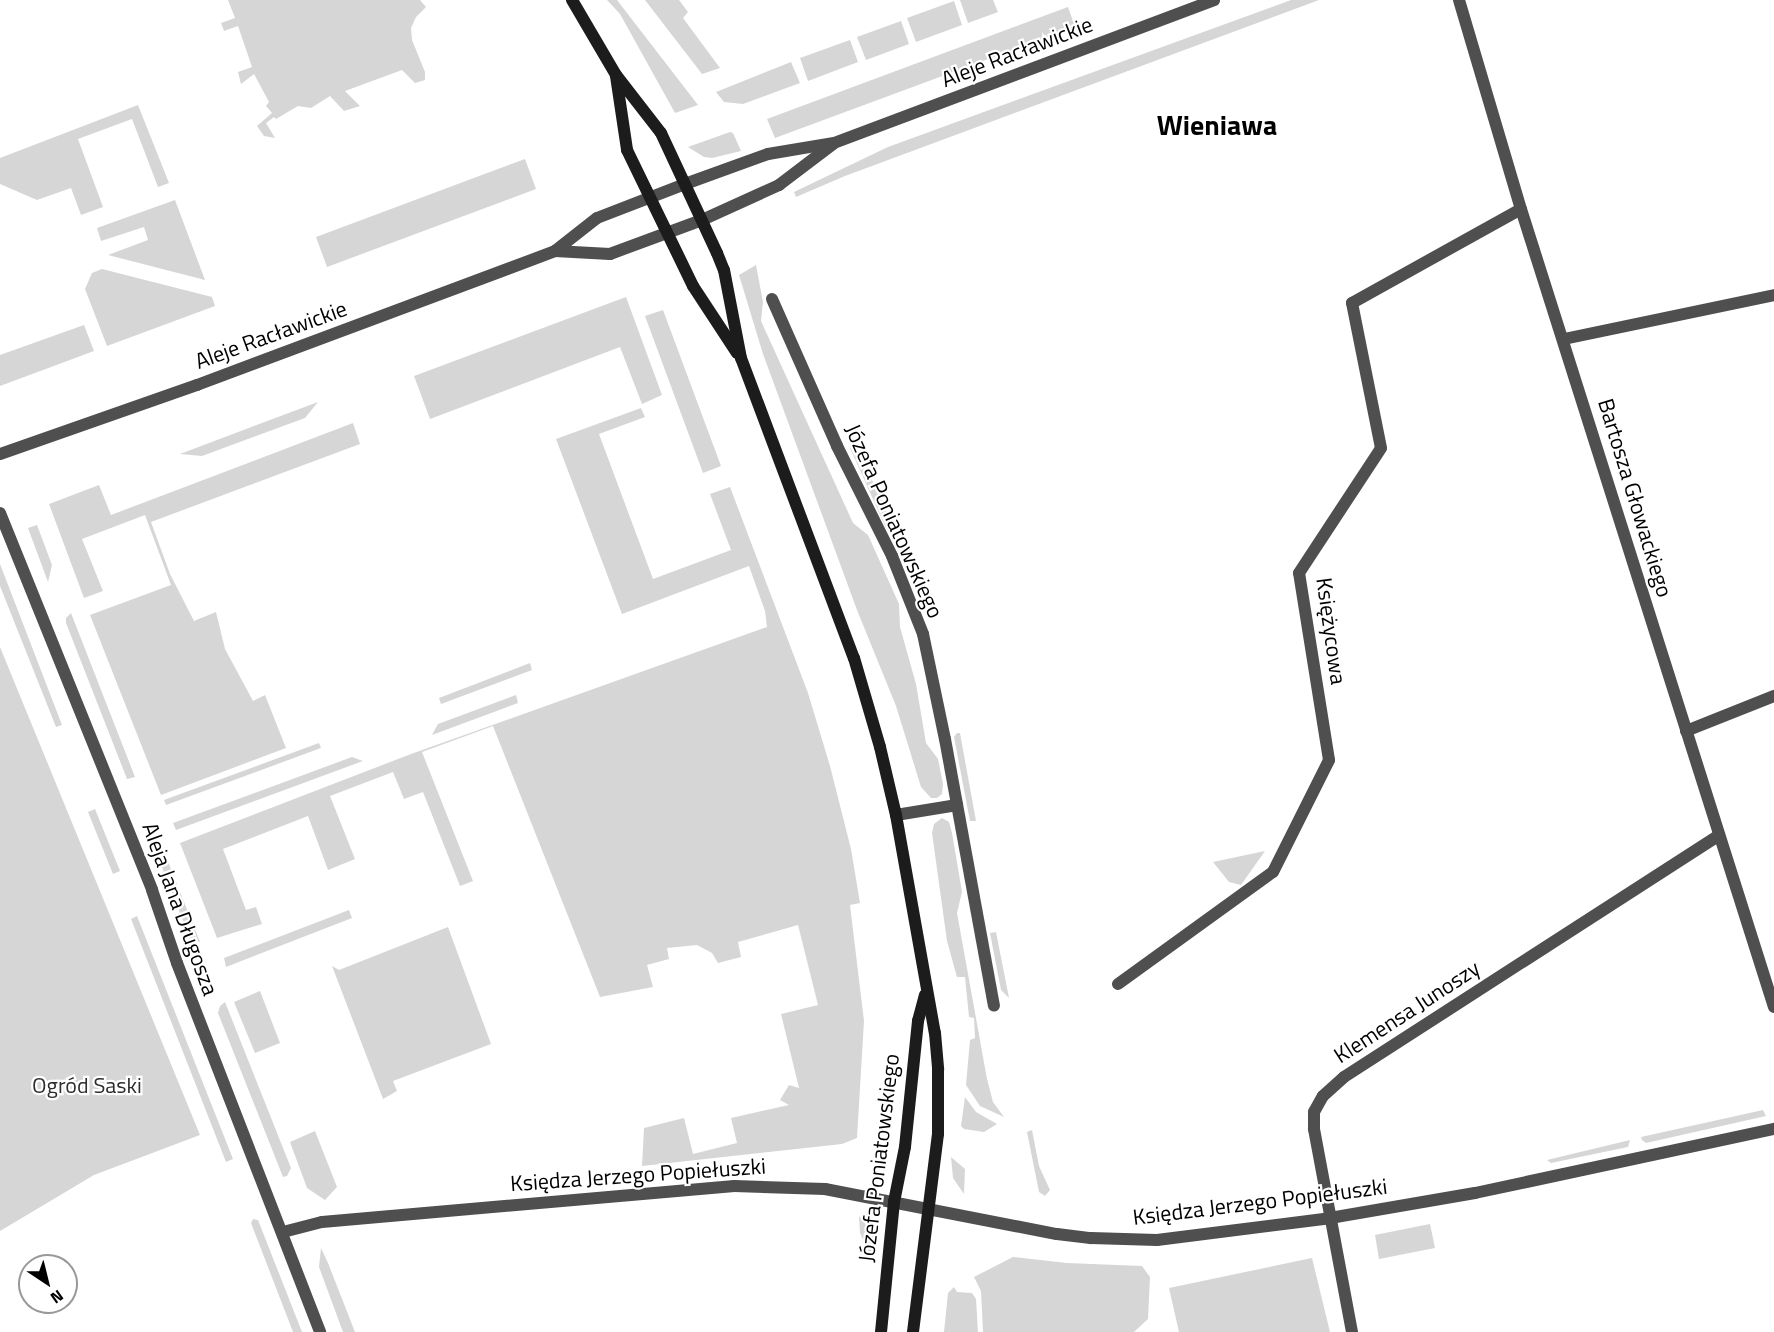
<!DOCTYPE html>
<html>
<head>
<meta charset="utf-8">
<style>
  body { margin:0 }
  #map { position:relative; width:1774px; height:1332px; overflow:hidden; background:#fff; font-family:"Titillium Web",sans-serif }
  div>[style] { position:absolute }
  .green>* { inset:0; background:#d6d6d6 }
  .minor>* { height:12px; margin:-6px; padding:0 6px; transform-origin:6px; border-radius:6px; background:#4f4f4f }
  .tertiary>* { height:12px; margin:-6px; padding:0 6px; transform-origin:6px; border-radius:6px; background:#4f4f4f }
  .secondary>* { height:12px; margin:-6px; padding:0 6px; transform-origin:6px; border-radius:6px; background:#1c1c1c }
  span { translate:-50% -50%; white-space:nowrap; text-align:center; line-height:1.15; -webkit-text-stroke:4.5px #fff; paint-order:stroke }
  .street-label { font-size:22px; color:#000 }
  .park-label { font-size:22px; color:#2d2d2d }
  .district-label { font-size:28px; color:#000; font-weight:700 }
  .north { position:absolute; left:18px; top:1254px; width:60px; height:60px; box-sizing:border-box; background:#fff; border:2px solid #999; border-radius:50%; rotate:145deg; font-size:16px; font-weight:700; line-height:24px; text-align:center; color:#000 }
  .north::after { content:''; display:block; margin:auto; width:21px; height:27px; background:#000; clip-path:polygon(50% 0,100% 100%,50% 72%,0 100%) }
</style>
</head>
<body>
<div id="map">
  <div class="green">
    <div style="clip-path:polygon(228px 0,420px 0,426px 7px,416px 17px,411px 28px,412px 40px,425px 72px,425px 80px,415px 83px,402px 70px,345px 91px,360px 106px,344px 111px,330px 96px,311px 108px,298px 106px,276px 119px,274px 117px,266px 123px,275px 138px,264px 136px,257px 126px,272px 113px,266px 106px,269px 102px,254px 74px,241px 84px,238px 72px,252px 67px,238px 26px,224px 31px,221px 23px,235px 18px)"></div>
    <div style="clip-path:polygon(607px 0,617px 0,698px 105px,675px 113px,620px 14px)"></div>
    <div style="clip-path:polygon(645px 0,679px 0,688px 12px,683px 18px,720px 68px,702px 74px)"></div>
    <div style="clip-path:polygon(960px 0,993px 0,998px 12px,968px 23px)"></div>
    <div style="clip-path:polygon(1291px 0,1319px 0,845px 176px,796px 197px,794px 192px,888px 147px)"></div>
    <div style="clip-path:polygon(954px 1px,962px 25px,916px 42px,907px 18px)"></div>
    <div style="clip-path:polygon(1068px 7px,1074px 24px,1045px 38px,775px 138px,767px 119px)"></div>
    <div style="clip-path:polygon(901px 21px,909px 44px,866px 60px,857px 37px)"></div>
    <div style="clip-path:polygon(850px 40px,858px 62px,808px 81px,800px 58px)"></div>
    <div style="clip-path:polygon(791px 62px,800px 83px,743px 104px,724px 102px,716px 92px)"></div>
    <div style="clip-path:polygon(138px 105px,169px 183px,158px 187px,132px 119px,78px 139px,103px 207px,81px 215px,71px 188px,37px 200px,0 184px,0 158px)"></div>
    <div style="clip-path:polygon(730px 132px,733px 133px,741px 151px,712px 158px,704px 157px,688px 147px)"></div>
    <div style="clip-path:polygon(525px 159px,536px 189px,327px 267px,316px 237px)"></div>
    <div style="clip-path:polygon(175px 200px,205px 280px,108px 255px,148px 240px,144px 227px,101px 241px,97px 228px)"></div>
    <div style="clip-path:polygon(756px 265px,763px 302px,761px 321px,853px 523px,868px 535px,899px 604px,900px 627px,916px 684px,926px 743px,938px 759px,943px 784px,942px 794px,937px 798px,931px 798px,921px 787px,896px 706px,857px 610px,763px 354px,739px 275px)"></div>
    <div style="clip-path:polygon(102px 269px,212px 297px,215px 306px,107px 346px,85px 289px,92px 273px)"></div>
    <div style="clip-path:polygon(626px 297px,662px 395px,642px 404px,620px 347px,430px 419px,414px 376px)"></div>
    <div style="clip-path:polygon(663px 310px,721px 466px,703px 473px,645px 316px)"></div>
    <div style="clip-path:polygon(84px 325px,94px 351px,0 386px,0 355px)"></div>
    <div style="clip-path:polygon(318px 402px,305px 418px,202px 456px,180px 454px)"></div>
    <div style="clip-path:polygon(641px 408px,645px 417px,599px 434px,653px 579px,731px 550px,710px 494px,730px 487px,808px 693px,830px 766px,851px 849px,860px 903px,850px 905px,864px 1021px,857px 1138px,842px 1144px,642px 1166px,644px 1128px,684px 1118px,693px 1154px,737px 1143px,731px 1118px,789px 1105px,780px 1100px,789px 1085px,799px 1088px,781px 1014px,818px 1005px,798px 925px,738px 942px,741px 957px,718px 963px,712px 953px,697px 945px,667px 948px,669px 959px,647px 965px,653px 987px,600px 997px,493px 726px,422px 752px,473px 881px,460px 886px,423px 792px,404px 799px,393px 772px,330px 796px,355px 859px,328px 870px,308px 816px,223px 849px,246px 910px,256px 907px,262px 924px,217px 938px,180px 843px,411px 754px,767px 627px,765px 611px,749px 566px,622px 614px,556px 439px)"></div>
    <div style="clip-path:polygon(353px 423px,360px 444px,151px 522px,170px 574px,194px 621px,216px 612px,225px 649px,253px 701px,265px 695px,286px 748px,161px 795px,90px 615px,171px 585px,145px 515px,82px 539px,103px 591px,84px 598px,49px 504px,99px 485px,111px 515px)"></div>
    <div style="clip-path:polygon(854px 442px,881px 499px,898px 537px,886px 528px,850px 448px)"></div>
    <div style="clip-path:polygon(37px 525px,52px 565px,48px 582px,28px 528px)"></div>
    <div style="clip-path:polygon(0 564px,62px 725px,56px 727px,0 586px)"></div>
    <div style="clip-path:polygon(71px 613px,135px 777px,127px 779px,66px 623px,66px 618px)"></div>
    <div style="clip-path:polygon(0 647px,200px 1135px,94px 1175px,0 1231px)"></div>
    <div style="clip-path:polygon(530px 663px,532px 670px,441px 704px,439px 698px)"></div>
    <div style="clip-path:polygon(516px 695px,518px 703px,432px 735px,438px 724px)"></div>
    <div style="clip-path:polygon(957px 733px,960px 733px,976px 821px,970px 821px,954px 737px)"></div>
    <div style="clip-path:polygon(319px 743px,321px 748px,166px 805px,164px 800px)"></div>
    <div style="clip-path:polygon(352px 757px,363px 761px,176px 830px,173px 823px)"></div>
    <div style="clip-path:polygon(95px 809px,120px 871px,113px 874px,88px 812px)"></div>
    <div style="clip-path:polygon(942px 818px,949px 822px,952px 833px,962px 892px,957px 913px,987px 1079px,993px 1102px,1004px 1117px,980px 1106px,966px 1085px,970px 1040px,975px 1038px,974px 1018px,969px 1017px,965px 977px,957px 977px,947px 941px,932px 833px,934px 824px)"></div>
    <div style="clip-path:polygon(157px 833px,159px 839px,200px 942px,193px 942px,189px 936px,154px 847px,153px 840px)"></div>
    <div style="clip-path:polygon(1265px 851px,1241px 885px,1229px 882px,1213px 862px)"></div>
    <div style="clip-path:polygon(349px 910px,352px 918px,226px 967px,224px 958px)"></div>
    <div style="clip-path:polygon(137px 916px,233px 1159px,226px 1162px,131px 919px)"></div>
    <div style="clip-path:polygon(448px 927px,491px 1044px,393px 1081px,397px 1091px,383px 1099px,332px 966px,339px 970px)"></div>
    <div style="clip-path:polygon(996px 932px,1009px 998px,1001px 990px,990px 933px)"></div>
    <div style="clip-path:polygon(260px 991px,280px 1043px,255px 1053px,234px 1002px)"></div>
    <div style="clip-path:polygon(225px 1002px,291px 1168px,287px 1176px,283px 1177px,218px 1013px,220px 1006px)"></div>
    <div style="clip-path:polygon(965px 1097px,976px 1112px,997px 1124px,984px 1132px,964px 1129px,961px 1126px)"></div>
    <div style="clip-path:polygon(1763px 1110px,1766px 1116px,1646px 1143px,1642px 1140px,1641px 1137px)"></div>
    <div style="clip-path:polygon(1032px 1130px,1039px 1166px,1050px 1190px,1045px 1196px,1039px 1192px,1027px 1132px)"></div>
    <div style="clip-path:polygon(315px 1131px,337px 1187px,325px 1200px,307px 1188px,290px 1142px)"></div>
    <div style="clip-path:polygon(1630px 1140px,1628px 1147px,1551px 1163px,1547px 1160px)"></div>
    <div style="clip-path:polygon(951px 1157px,965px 1169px,964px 1194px,953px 1178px)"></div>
    <div style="clip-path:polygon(859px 1216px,874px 1234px,873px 1262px,860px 1233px)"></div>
    <div style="clip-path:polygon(253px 1219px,258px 1220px,302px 1332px,293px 1332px,251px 1223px)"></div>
    <div style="clip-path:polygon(1430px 1224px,1435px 1248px,1379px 1259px,1375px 1235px)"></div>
    <div style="clip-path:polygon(321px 1248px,328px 1263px,355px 1332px,343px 1332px,319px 1267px)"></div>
    <div style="clip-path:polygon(1013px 1257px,1067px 1263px,1142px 1266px,1150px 1277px,1148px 1319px,1134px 1332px,983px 1332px,981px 1291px,974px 1277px)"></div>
    <div style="clip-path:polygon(1312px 1258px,1330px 1332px,1179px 1332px,1169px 1288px)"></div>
    <div style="clip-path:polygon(954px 1287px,957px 1292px,972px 1293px,976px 1299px,978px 1332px,944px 1332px,948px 1293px)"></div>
  </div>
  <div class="minor">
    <div style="left:1459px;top:0;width:218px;rotate:73.5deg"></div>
    <div style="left:1521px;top:209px;width:837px;rotate:72.41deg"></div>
    <div style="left:772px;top:299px;width:161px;rotate:66.1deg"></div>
    <div style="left:837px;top:446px;width:123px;rotate:63.4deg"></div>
    <div style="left:892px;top:556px;width:84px;rotate:68.3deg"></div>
    <div style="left:923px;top:634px;width:107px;rotate:78.2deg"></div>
    <div style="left:945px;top:739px;width:271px;rotate:79.6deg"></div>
    <div style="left:1564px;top:339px;width:215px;rotate:-11.8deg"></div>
    <div style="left:0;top:513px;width:406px;rotate:68deg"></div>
    <div style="left:152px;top:890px;width:77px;rotate:71.1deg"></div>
    <div style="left:177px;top:963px;width:396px;rotate:68.8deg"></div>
    <div style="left:1686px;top:731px;width:95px;rotate:-21.7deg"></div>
    <div style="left:896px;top:815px;width:62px;rotate:-9.3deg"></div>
    <div style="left:1118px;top:984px;width:191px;rotate:-35.9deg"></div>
    <div style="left:1273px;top:872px;width:125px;rotate:-63.4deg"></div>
    <div style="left:1329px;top:760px;width:189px;rotate:-99.1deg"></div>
    <div style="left:1299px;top:573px;width:149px;rotate:-56.7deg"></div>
    <div style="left:1381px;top:448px;width:148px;rotate:-101.3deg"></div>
    <div style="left:1352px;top:303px;width:193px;rotate:-29.1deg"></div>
    <div style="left:283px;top:1232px;width:40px;rotate:-14.4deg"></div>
    <div style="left:322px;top:1222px;width:414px;rotate:-5deg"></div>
    <div style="left:734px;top:1186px;width:91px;rotate:1.9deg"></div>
    <div style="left:825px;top:1189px;width:236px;rotate:11deg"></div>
    <div style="left:1057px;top:1234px;width:34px;rotate:7deg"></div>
    <div style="left:1091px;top:1238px;width:66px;rotate:1.7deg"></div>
    <div style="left:1157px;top:1240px;width:174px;rotate:-7.2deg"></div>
    <div style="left:1330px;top:1218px;width:147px;rotate:-9.8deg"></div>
    <div style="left:1475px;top:1193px;width:306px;rotate:-12.1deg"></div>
    <div style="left:1352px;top:1332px;width:207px;rotate:-100.6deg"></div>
    <div style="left:1314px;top:1129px;width:17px;rotate:-90deg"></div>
    <div style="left:1314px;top:1112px;width:18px;rotate:-61deg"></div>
    <div style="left:1323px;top:1096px;width:28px;rotate:-42deg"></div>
    <div style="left:1344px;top:1077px;width:446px;rotate:-32.8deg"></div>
  </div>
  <div class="tertiary">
    <div style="left:555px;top:251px;width:55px;rotate:3.1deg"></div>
    <div style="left:610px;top:254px;width:98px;rotate:-20.3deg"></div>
    <div style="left:702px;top:220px;width:85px;rotate:-24.4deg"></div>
    <div style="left:779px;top:185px;width:68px;rotate:-37.2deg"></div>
    <div style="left:0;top:454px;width:209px;rotate:-19.3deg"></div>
    <div style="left:197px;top:385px;width:382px;rotate:-20.5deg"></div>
    <div style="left:555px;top:251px;width:53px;rotate:-38.2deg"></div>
    <div style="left:597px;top:218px;width:94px;rotate:-21.1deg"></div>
    <div style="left:685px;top:184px;width:88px;rotate:-19.9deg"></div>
    <div style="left:768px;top:154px;width:67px;rotate:-9.5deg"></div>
    <div style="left:834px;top:143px;width:406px;rotate:-20.6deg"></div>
  </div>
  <div class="secondary">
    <div style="left:572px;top:0;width:87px;rotate:59.6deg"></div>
    <div style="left:616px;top:75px;width:73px;rotate:52.2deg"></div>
    <div style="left:661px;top:133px;width:132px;rotate:65deg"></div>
    <div style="left:717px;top:253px;width:18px;rotate:68deg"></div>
    <div style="left:724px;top:270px;width:90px;rotate:79.1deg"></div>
    <div style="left:741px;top:358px;width:321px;rotate:69.4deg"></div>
    <div style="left:854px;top:658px;width:93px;rotate:73.7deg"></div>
    <div style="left:880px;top:747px;width:70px;rotate:76.8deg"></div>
    <div style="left:896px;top:815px;width:221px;rotate:79.9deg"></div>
    <div style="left:935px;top:1033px;width:37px;rotate:85deg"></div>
    <div style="left:938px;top:1070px;width:64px;rotate:90deg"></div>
    <div style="left:938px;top:1134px;width:200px;rotate:97.2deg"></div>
    <div style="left:616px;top:76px;width:75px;rotate:81.5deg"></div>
    <div style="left:627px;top:150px;width:151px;rotate:64.1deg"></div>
    <div style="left:693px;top:286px;width:80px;rotate:56.7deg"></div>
    <div style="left:881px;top:1332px;width:131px;rotate:-84.3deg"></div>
    <div style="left:894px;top:1202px;width:56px;rotate:-78.7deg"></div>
    <div style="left:905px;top:1147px;width:127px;rotate:-84.1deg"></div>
    <div style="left:918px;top:1021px;width:27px;rotate:-75deg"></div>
  </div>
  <div class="street-label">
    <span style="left:1017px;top:52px;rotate:-21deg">Aleje Racławickie</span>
    <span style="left:271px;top:335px;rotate:-20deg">Aleje Racławickie</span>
    <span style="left:1635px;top:498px;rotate:73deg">Bartosza Głowackiego</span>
    <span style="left:894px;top:521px;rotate:66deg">Józefa Poniatowskiego</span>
    <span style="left:1331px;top:631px;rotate:82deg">Księżycowa</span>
    <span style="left:180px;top:909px;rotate:70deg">Aleja Jana Długosza</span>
    <span style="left:1407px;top:1012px;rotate:-33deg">Klemensa Junoszy</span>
    <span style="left:879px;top:1158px;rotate:-83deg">Józefa Poniatowskiego</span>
    <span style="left:638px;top:1175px;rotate:-4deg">Księdza Jerzego Popiełuszki</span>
    <span style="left:1260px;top:1202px;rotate:-7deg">Księdza Jerzego Popiełuszki</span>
  </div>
  <div class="park-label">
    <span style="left:87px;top:1086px">Ogród Saski</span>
  </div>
  <div class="district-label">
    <span style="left:1217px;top:125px">Wieniawa</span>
  </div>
  <div class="north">N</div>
</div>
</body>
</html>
